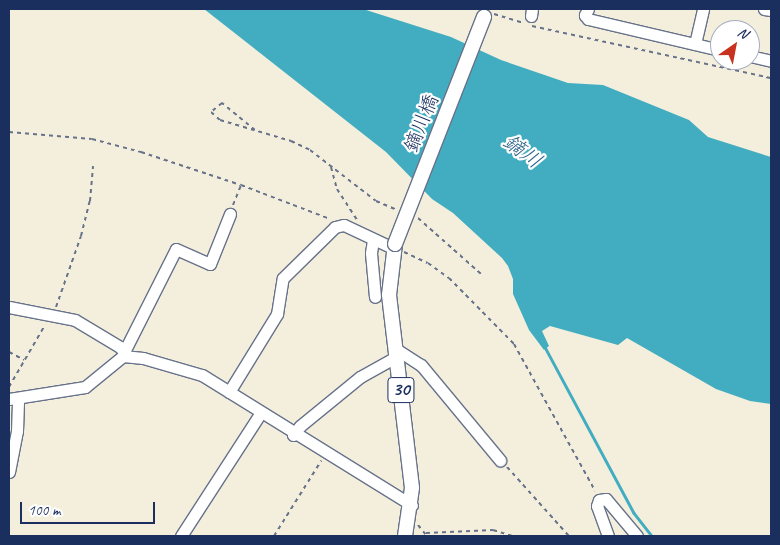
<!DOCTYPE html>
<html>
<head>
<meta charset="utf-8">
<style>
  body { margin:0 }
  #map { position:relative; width:780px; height:545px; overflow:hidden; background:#f4efdd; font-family:Caveat,"Klee One",sans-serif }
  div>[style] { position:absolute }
  .water>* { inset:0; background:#42adc1 }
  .stream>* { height:2.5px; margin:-1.25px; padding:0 1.25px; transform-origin:1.25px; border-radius:1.25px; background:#42adc1 }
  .path>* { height:2px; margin-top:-1px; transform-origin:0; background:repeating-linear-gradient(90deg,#67728a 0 4px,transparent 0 8px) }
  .roads { filter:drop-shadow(1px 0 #67728a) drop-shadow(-1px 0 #67728a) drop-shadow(0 1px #67728a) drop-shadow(0 -1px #67728a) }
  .minor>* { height:11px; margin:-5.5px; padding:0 5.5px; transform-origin:5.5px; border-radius:5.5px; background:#fff }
  .major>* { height:14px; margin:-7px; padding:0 7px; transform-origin:7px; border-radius:7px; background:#fff }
  .bridges { filter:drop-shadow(1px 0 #67728a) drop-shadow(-1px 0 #67728a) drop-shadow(0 1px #67728a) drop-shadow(0 -1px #67728a) }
  .major-bridge>* { height:14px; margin:-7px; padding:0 7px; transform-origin:7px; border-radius:7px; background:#fff }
  span { translate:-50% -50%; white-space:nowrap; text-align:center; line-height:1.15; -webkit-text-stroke:4.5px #fff; paint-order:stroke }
  .shield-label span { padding:1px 4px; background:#fff; border:1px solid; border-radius:4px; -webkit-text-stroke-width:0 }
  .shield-label { font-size:19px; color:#1b2f5e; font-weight:700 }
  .street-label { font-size:20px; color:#1b2f5e }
  .water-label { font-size:21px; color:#2b6186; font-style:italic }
  .frame { position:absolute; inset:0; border:10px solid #1b2f5e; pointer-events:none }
  .north { position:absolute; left:710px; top:20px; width:50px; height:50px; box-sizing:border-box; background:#fff; border:1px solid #a4acbf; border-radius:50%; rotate:33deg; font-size:14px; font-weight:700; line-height:20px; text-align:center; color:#1b2f5e }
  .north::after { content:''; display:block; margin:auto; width:18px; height:22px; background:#c8321e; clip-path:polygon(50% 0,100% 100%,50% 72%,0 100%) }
  .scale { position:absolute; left:20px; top:502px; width:135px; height:22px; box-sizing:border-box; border:2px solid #1b2f5e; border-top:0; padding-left:6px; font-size:15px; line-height:18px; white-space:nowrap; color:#1b2f5e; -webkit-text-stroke:4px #fff; paint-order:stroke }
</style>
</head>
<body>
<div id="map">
  <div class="water">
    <div style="clip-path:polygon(204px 9px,363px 9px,451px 37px,501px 60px,568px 83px,603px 85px,689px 120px,708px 137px,771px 157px,771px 404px,750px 401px,716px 389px,627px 338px,618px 345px,550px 326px,542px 331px,549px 346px,544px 350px,529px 330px,513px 294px,513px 279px,508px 266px,502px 258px,453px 213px,432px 199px,386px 152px)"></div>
  </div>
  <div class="stream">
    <div style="left:545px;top:347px;width:188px;rotate:61.8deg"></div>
    <div style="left:634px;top:513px;width:29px;rotate:52deg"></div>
  </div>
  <div class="path">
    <div style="left:494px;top:14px;width:30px;rotate:17deg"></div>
    <div style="left:532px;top:26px;width:245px;rotate:12.3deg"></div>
    <div style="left:255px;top:130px;width:43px;rotate:-140.7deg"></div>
    <div style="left:222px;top:103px;width:14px;rotate:141deg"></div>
    <div style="left:211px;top:112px;width:12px;rotate:42deg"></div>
    <div style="left:220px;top:120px;width:74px;rotate:16.5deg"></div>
    <div style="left:291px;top:141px;width:21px;rotate:25deg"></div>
    <div style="left:310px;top:150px;width:83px;rotate:37.7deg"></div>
    <div style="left:376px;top:201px;width:23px;rotate:23deg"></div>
    <div style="left:9px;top:132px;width:83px;rotate:4.8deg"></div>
    <div style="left:92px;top:139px;width:51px;rotate:14.9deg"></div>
    <div style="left:141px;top:152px;width:105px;rotate:18.3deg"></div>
    <div style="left:241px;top:185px;width:95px;rotate:20.9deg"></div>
    <div style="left:331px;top:167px;width:23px;rotate:75deg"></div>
    <div style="left:337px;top:189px;width:38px;rotate:57deg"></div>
    <div style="left:233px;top:205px;width:22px;rotate:-68deg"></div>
    <div style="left:418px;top:218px;width:84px;rotate:41.6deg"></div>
    <div style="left:404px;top:252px;width:26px;rotate:25deg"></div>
    <div style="left:428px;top:263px;width:26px;rotate:36deg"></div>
    <div style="left:449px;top:278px;width:93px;rotate:45.4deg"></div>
    <div style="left:514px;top:344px;width:168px;rotate:61.1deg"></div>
    <div style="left:56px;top:307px;width:75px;rotate:-70.6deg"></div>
    <div style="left:81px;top:236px;width:36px;rotate:-76deg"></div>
    <div style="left:90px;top:201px;width:35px;rotate:-85deg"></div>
    <div style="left:9px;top:352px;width:17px;rotate:28deg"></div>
    <div style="left:9px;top:387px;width:72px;rotate:-59.9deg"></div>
    <div style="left:507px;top:467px;width:93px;rotate:48.1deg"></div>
    <div style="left:418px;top:525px;width:14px;rotate:51deg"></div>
    <div style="left:426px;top:533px;width:67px;rotate:-2.6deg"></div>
    <div style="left:493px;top:530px;width:21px;rotate:17deg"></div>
    <div style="left:274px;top:536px;width:89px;rotate:-57.9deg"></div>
  </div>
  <div class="roads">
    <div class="minor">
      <div style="left:588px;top:9px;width:7px;rotate:117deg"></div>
      <div style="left:585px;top:15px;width:5px;rotate:53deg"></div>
      <div style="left:588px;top:19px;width:136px;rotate:13.2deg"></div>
      <div style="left:764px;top:9px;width:7px;rotate:8deg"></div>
      <div style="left:531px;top:16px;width:7px;rotate:-82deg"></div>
      <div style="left:695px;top:44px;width:36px;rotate:-77deg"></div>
      <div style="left:750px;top:56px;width:22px;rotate:13deg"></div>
      <div style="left:373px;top:240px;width:13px;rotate:99deg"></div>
      <div style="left:371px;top:253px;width:44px;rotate:84.8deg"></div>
      <div style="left:9px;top:307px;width:67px;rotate:11.1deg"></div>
      <div style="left:75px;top:320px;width:52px;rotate:31deg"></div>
      <div style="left:120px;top:347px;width:10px;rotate:53deg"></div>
      <div style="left:396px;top:349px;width:30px;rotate:33deg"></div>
      <div style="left:421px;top:365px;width:124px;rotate:50.3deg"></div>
      <div style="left:124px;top:352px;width:115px;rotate:-63.2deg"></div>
      <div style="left:176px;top:249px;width:37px;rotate:24deg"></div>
      <div style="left:210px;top:264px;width:54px;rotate:-68.2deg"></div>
      <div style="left:229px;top:392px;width:92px;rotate:-58.4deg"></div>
      <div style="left:277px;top:314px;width:36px;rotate:-81deg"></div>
      <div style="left:283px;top:278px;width:73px;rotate:-44.4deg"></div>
      <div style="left:335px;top:227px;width:9px;rotate:-13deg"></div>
      <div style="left:344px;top:225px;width:54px;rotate:25.1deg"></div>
      <div style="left:9px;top:399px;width:77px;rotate:-9deg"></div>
      <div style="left:85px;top:387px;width:49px;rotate:-39.2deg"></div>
      <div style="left:123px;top:356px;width:20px;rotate:6deg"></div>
      <div style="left:143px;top:358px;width:61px;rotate:16.1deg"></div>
      <div style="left:202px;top:375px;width:247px;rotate:31.8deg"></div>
      <div style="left:293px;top:435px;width:11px;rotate:-52deg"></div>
      <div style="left:300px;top:426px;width:77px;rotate:-39.2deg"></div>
      <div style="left:360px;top:377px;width:41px;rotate:-29.1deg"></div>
      <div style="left:9px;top:472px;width:42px;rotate:-79deg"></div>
      <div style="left:17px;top:431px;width:33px;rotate:-88deg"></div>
      <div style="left:181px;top:536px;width:145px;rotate:-57.1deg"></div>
      <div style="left:608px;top:536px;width:32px;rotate:-110deg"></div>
      <div style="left:597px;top:506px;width:6px;rotate:-72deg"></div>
      <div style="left:599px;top:500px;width:7px;rotate:-8deg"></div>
      <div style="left:606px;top:499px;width:48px;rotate:50deg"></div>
    </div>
    <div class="major">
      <div style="left:395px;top:244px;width:51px;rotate:96.7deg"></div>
      <div style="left:389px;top:295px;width:194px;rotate:83.2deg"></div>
      <div style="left:412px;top:488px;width:49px;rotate:98.3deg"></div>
    </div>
  </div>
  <div class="bridges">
    <div class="major-bridge">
      <div style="left:395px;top:244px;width:244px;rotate:-68.6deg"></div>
    </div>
  </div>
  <div class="shield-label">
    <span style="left:401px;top:390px">30</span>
  </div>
  <div class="street-label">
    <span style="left:421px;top:123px;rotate:-68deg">鏑川橋</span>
  </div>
  <div class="water-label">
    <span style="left:523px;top:151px;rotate:37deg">鏑川</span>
  </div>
  <div class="frame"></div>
  <div class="north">N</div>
  <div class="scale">100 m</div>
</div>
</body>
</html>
